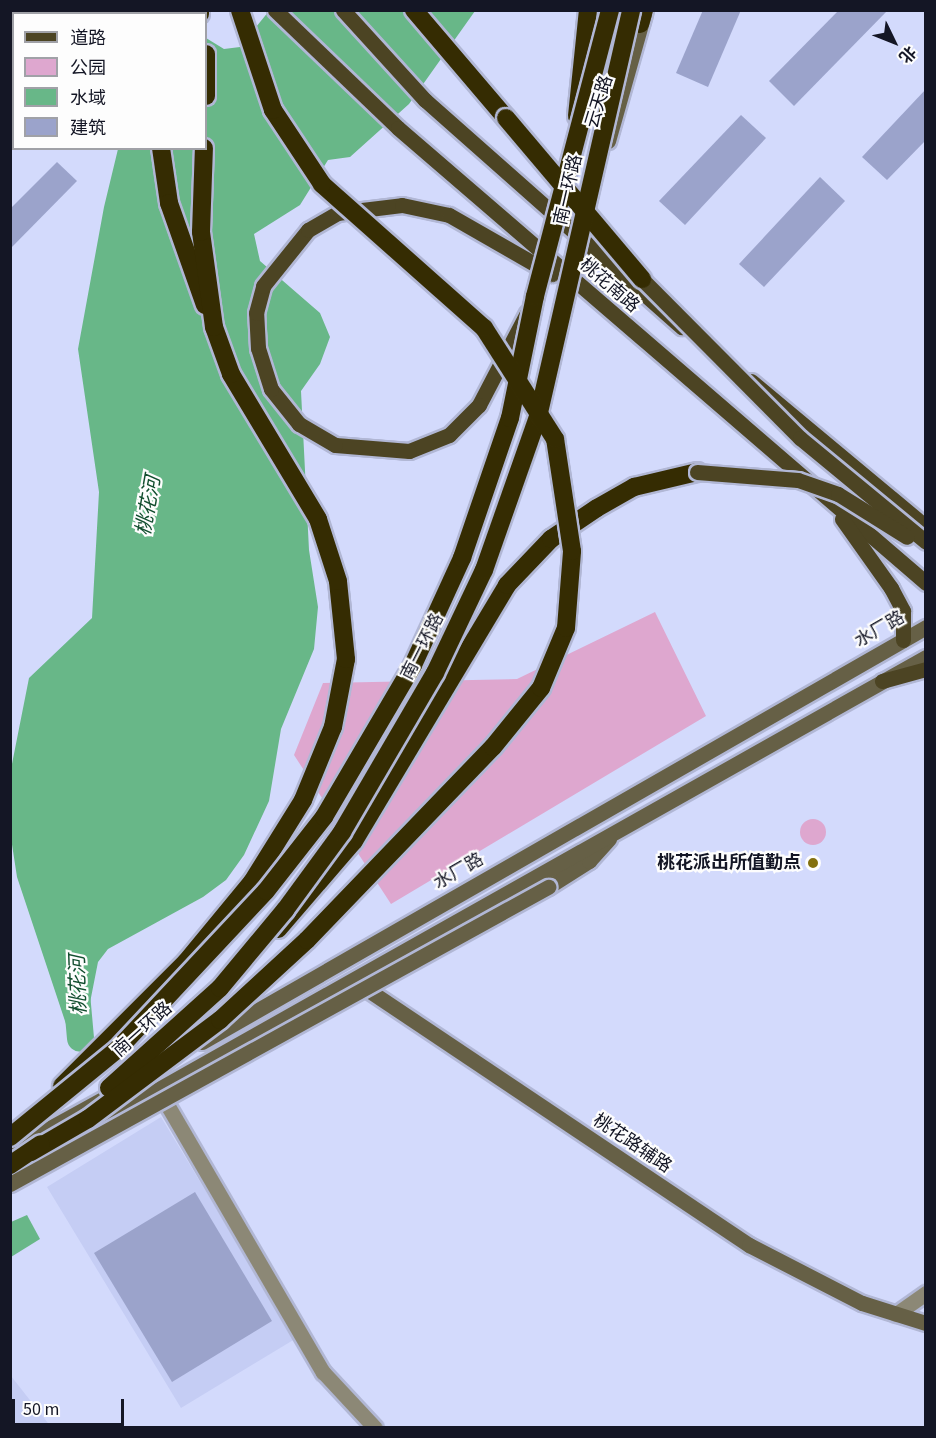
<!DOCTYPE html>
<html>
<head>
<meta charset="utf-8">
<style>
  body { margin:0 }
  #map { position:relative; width:936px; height:1438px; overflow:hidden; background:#d3dafc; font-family:"Source Sans 3","Noto Sans SC",sans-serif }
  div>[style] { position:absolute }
  .built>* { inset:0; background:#c5cdf4 }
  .green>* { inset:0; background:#dea7cf }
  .round { border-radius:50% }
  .water>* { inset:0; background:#68b788 }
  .river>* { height:27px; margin:-13.5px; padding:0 13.5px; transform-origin:13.5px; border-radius:13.5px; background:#68b788 }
  .building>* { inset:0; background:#9ba3cb }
  .roads { filter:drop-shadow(2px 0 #b1b7d5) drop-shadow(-2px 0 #b1b7d5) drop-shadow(0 2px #b1b7d5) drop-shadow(0 -2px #b1b7d5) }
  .street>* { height:15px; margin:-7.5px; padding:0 7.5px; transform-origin:7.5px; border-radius:7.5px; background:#8c8876 }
  .secondary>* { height:15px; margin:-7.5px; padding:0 7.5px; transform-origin:7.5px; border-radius:7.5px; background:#666046 }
  .primary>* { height:15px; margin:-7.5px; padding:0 7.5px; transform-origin:7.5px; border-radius:7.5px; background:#4c4423 }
  .highway>* { height:18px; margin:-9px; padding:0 9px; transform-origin:9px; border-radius:9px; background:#352c02 }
  .bridges { filter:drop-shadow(2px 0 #b1b7d5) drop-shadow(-2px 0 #b1b7d5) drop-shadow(0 2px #b1b7d5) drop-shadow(0 -2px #b1b7d5) }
  .secondary-bridge>* { height:15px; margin:-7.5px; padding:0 7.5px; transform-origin:7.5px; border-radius:7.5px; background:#666046 }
  .primary-bridge>* { height:15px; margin:-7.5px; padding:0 7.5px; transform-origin:7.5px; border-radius:7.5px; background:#4c4423 }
  .highway-bridge>* { height:18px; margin:-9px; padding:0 9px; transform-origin:9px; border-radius:9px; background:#352c02 }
  .dots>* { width:16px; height:16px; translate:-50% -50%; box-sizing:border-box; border:3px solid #fdfdfd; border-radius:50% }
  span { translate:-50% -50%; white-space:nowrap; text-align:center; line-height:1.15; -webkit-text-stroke:4.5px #fdfdfd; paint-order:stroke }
  .street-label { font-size:18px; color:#141625 }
  .poi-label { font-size:18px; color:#141625; font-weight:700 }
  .right { translate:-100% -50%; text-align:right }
  .water-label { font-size:20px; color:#124e2f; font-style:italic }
  .frame { position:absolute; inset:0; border:12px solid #141625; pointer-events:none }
  .legend { position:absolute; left:12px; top:12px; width:195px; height:138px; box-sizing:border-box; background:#fdfdfd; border:2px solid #a0a1a7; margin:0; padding:8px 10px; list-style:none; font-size:18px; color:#141625 }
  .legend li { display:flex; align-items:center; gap:12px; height:30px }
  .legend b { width:30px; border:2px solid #a0a1a7 }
  .north { position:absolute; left:864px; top:12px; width:60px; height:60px; -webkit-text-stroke:4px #fdfdfd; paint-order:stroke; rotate:133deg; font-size:16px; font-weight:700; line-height:24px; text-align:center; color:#141625 }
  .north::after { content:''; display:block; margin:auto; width:21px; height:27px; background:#141625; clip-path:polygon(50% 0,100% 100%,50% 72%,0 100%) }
  .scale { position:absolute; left:12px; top:1399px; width:112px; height:27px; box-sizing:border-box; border:3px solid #141625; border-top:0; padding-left:8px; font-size:18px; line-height:21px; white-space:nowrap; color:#141625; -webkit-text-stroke:4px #fdfdfd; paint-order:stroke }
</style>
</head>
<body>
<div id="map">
  <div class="built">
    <div style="clip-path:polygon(161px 1117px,295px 1339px,181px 1408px,47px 1187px)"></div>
    <div style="clip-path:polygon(11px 1376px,51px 1427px,11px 1427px)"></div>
  </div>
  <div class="green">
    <div style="clip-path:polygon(655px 612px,706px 716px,391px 904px,294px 755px,323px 683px,517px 679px)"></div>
    <div class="round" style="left:800px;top:819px;width:26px;height:26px"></div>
  </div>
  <div class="water">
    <div style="clip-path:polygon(269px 11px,475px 11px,409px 104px,350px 157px,328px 160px,300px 205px,254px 234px,260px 261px,320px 313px,330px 337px,320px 364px,301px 391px,309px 550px,318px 607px,314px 649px,281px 729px,269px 801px,244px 855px,226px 880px,203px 897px,108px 949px,98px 962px,85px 1028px,68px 1030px,17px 877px,11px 838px,11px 769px,29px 678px,92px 618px,99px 492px,78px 349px,104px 207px,118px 149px,206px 148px,206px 38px,224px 49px,240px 47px)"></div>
    <div style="clip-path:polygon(27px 1215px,40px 1239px,11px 1257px,11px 1222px)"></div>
  </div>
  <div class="river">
    <div style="left:76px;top:993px;width:45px;rotate:84.9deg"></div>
  </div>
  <div class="building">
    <div style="clip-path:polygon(703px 10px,741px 10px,708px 87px,676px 73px)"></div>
    <div style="clip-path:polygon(839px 10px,888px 10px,794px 106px,769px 81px)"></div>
    <div style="clip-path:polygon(926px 89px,926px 140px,887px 180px,862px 157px)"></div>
    <div style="clip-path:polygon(741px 115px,766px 138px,685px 225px,659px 201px)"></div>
    <div style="clip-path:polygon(57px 162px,77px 181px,10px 249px,10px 209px)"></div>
    <div style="clip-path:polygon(820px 177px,845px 201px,764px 287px,739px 264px)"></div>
    <div style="clip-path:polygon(195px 1192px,272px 1321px,172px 1382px,94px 1253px)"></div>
  </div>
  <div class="roads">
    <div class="street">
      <div style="left:165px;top:1101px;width:314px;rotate:59.8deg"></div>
      <div style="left:323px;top:1372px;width:76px;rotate:47.1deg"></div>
      <div style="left:896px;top:1314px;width:37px;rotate:-35deg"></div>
    </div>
    <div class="secondary">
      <div style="left:608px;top:141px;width:132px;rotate:-74.2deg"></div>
      <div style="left:548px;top:887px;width:49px;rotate:-32.4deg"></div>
      <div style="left:589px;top:861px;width:30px;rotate:-48deg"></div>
      <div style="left:356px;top:982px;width:473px;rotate:33.8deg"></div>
      <div style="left:749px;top:1245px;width:127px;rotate:27.2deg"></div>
      <div style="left:862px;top:1303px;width:67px;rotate:17.4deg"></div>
      <div style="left:202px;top:1042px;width:835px;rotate:-29.82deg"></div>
      <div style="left:79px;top:1134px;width:972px;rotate:-29.39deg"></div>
      <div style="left:10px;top:1150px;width:110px;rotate:-28.9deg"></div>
    </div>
    <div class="primary">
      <div style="left:275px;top:10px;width:170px;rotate:43.8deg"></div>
      <div style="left:398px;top:128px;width:697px;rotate:40.75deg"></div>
      <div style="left:343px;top:10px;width:122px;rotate:47.7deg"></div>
      <div style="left:425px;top:100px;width:343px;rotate:41.5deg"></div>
      <div style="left:527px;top:313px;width:104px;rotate:117.6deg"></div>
      <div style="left:479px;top:405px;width:42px;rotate:135deg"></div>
      <div style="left:449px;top:435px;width:43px;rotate:158.2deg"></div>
      <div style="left:409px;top:451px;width:74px;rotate:-175.4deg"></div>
      <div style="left:335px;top:445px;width:42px;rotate:-149.7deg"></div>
      <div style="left:299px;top:424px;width:45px;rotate:-128.7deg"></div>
      <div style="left:271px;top:389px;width:43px;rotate:-107.6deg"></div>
      <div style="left:258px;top:348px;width:35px;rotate:-93deg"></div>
      <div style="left:256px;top:313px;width:28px;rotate:-75deg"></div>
      <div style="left:263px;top:286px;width:72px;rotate:-51.2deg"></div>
      <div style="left:308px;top:230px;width:34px;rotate:-30deg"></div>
      <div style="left:337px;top:213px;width:65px;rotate:-7deg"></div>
      <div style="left:402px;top:205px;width:48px;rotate:12deg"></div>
      <div style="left:449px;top:215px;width:119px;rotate:29.8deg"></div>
      <div style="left:751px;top:381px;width:228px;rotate:39.8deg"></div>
      <div style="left:842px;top:519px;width:85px;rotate:54.6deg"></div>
      <div style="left:891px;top:588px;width:26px;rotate:62deg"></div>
      <div style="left:903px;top:611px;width:29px;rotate:90deg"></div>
      <div style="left:882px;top:681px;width:46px;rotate:-15.3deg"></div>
    </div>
    <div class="highway">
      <div style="left:155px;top:10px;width:4px;rotate:90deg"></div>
      <div style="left:200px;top:10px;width:4px;rotate:90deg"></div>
      <div style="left:414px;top:10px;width:142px;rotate:49.6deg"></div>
      <div style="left:640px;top:24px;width:15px;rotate:-74deg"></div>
      <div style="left:206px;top:54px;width:42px;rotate:90deg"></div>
      <div style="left:577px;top:116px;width:107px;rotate:-84.1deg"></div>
      <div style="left:161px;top:148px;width:56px;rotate:81.7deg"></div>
      <div style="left:169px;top:203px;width:108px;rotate:70.6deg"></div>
      <div style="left:278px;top:929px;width:116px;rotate:-49.2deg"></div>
      <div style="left:354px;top:841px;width:298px;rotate:-59.1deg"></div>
      <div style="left:507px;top:585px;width:64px;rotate:-46.3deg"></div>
      <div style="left:551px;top:539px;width:55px;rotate:-34deg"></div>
      <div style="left:597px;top:508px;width:43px;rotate:-29.6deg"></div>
      <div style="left:634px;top:487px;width:65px;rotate:-13.4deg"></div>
      <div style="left:62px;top:1086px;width:175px;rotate:-45deg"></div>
      <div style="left:186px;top:962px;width:104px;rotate:-50.5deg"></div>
      <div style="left:252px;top:882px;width:97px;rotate:-58.1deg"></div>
      <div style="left:303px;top:800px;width:79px;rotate:-67.7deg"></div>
      <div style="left:333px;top:727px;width:69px;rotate:-79.2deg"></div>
      <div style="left:346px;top:659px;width:78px;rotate:-95.9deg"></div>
      <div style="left:338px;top:581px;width:65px;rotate:-107.9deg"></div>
      <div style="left:318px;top:519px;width:169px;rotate:-121deg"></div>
      <div style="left:231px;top:374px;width:50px;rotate:-109.9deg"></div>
      <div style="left:214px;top:327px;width:96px;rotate:-97.8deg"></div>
      <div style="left:201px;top:232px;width:84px;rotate:-88deg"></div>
    </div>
  </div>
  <div class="bridges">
    <div class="secondary-bridge">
      <div style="left:10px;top:1184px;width:615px;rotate:-28.9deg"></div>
    </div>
    <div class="primary-bridge">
      <div style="left:642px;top:279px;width:224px;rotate:45.2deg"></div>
      <div style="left:800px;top:438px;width:163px;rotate:39.5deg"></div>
      <div style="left:697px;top:472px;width:101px;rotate:4.5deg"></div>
      <div style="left:798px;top:480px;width:42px;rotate:19.3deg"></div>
      <div style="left:838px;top:494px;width:81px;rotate:31.9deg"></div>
    </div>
    <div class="highway-bridge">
      <div style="left:506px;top:118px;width:211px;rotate:49.8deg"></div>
      <div style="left:109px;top:1088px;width:149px;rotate:-42deg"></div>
      <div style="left:220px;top:988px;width:102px;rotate:-50.2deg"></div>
      <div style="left:285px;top:910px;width:97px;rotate:-53.8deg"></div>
      <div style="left:342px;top:832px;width:184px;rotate:-59.7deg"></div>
      <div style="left:435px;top:673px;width:114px;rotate:-64.6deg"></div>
      <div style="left:484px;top:570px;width:162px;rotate:-70.6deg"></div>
      <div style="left:538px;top:417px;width:417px;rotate:-77.1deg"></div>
      <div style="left:10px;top:1137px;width:139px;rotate:-39.2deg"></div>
      <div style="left:118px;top:1049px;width:216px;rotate:-46.9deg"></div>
      <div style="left:266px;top:891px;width:94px;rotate:-51.9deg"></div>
      <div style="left:324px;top:817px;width:176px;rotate:-59.6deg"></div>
      <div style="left:413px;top:665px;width:118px;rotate:-65.4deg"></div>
      <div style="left:462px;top:558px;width:148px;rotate:-71.1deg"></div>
      <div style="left:510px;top:418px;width:125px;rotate:-78.4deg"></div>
      <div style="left:535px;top:296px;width:296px;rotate:-75.3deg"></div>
      <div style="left:31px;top:1152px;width:66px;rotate:-30.1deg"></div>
      <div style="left:88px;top:1119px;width:165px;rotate:-36.9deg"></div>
      <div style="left:220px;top:1020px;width:118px;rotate:-42.6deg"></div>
      <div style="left:307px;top:940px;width:268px;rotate:-46.1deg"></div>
      <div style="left:493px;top:747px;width:76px;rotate:-50.9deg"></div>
      <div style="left:541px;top:688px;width:65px;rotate:-67.4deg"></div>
      <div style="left:566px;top:628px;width:77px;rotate:-85.5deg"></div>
      <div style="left:572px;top:551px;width:113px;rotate:-98.6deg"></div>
      <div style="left:555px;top:439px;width:132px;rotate:-122.6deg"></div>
      <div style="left:484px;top:328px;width:217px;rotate:-138.4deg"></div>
      <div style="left:322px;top:184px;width:89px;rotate:-123.5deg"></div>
      <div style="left:273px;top:110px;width:105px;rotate:-108.3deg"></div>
      <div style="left:10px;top:1165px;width:37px;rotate:-34deg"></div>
    </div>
  </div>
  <div class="dots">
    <div style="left:813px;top:863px;background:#83700f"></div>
  </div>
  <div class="street-label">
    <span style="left:600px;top:102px;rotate:-73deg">云天路</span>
    <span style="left:569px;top:190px;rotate:-77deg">南一环路</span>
    <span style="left:609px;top:286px;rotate:41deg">桃花南路</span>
    <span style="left:880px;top:630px;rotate:-30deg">水厂路</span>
    <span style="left:423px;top:647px;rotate:-63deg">南一环路</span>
    <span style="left:459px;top:872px;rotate:-30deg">水厂路</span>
    <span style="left:143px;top:1030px;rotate:-42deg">南一环路</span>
    <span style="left:632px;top:1144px;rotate:34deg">桃花路辅路</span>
  </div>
  <div class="poi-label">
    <span class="right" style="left:801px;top:863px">桃花派出所值勤点</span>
  </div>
  <div class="water-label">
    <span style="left:149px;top:506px;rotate:-80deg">桃花河</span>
    <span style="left:79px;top:985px;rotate:-92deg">桃花河</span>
  </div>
  <div class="frame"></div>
  <ul class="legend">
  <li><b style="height:8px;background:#4c4423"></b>道路</li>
  <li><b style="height:16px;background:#dea7cf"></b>公园</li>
  <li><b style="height:16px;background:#68b788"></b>水域</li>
  <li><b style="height:16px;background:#9ba3cb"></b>建筑</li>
  </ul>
  <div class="north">北</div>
  <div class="scale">50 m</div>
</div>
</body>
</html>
